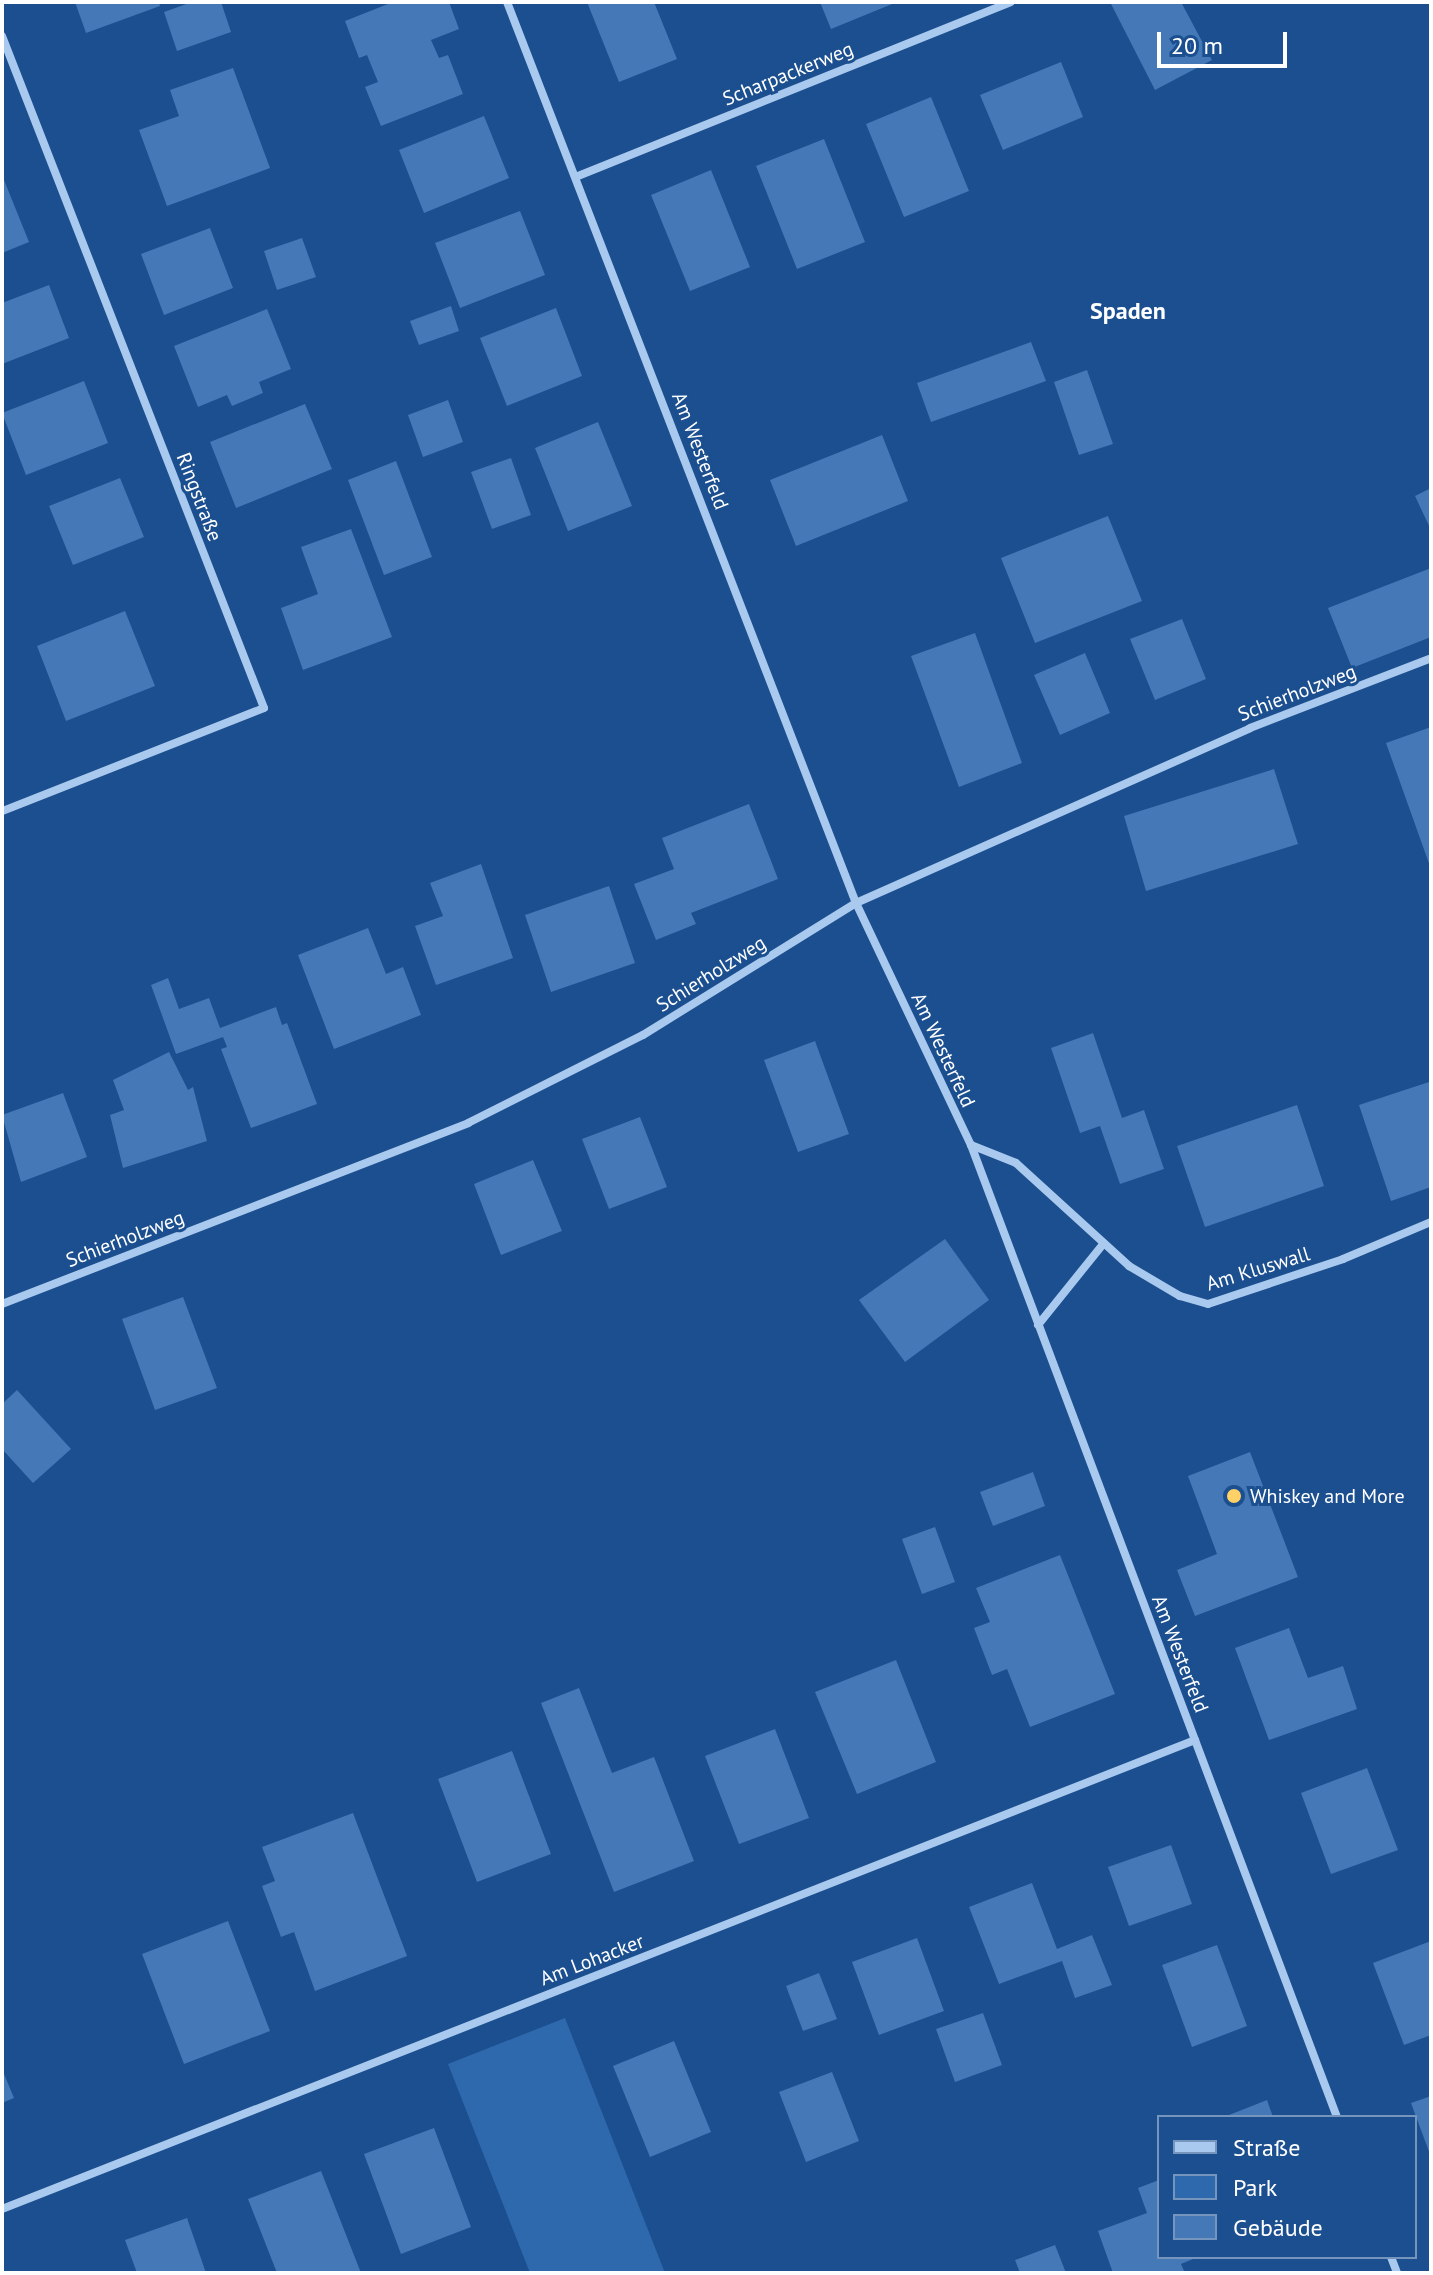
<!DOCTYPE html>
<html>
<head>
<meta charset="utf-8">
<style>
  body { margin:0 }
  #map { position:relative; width:1433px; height:2275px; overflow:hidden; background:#1b4f8f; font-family:"PT Sans",sans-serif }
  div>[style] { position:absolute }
  .green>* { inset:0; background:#2e69ad }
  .building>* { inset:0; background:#4478b7 }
  .street>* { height:8px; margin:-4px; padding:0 4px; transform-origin:4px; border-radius:4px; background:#a9c9ee }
  .dots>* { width:22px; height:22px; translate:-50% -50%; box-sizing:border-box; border:4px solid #1b4f8f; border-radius:50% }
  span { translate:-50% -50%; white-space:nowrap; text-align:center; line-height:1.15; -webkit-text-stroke:6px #1b4f8f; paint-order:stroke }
  .street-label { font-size:20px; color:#fff }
  .poi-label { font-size:20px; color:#fff }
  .left { translate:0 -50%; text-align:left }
  .quarter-label { font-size:24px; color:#fff; font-weight:700 }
  .frame { position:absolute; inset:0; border:4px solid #fff; pointer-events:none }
  .legend { position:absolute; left:1157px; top:2115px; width:260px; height:144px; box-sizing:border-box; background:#1b4f8f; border:2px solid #7695bc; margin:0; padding:10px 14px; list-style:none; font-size:24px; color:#fff }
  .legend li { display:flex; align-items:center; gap:16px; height:40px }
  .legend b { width:40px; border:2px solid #7695bc }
  .scale { position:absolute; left:1157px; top:32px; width:130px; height:36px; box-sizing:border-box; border:4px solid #fff; border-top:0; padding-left:10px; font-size:24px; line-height:28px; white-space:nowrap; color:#fff; -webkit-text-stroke:6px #1b4f8f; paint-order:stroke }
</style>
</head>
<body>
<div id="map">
  <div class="green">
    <div style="clip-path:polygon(565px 2018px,665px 2273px,530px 2273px,448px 2064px)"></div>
  </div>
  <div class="building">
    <div style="clip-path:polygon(75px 2px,159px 2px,160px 6px,86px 33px)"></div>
    <div style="clip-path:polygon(192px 2px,221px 2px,231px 32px,177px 51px,164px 12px)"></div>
    <div style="clip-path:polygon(393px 2px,449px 2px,459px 29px,431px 40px,439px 58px,448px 55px,463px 94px,381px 126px,365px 87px,378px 82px,367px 55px,359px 58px,345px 21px)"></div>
    <div style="clip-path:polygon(587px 2px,654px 2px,677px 59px,619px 82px)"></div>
    <div style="clip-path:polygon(820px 2px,897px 2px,831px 29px)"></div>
    <div style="clip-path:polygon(1110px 2px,1181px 2px,1212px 60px,1155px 90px)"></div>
    <div style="clip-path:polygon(1061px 62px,1083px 117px,1003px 150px,980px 95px)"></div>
    <div style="clip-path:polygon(233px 68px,270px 168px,167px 206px,139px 130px,179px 116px,170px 90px)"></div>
    <div style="clip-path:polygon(931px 97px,969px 191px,904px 217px,866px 124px)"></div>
    <div style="clip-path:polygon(484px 116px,509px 178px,424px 213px,399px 150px)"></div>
    <div style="clip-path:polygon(824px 139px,865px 242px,797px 269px,756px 166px)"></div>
    <div style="clip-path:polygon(711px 170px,750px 267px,690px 291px,651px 195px)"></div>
    <div style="clip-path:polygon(2px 175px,29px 242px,2px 253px)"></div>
    <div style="clip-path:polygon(520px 211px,545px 275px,460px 308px,435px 243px)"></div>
    <div style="clip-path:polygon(210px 228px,233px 288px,164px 315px,141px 254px)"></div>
    <div style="clip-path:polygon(302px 238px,316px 277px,277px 290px,264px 251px)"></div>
    <div style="clip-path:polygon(49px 285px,69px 338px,2px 364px,2px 303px)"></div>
    <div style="clip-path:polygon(451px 306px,459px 331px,419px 345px,410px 321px)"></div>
    <div style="clip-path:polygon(556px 308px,582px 376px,507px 406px,480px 338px)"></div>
    <div style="clip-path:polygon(267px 309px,291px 369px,259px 382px,263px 393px,232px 406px,227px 395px,198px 407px,174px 346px)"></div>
    <div style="clip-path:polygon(1031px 342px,1046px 381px,931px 422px,917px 383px)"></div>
    <div style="clip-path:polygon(1087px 370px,1113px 444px,1079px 455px,1054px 382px)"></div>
    <div style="clip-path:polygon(84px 381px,108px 443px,26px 475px,2px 413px)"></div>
    <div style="clip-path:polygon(448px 400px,463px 442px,423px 457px,408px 415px)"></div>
    <div style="clip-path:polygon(305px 404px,332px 469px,236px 508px,210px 442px)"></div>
    <div style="clip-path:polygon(598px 422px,632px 506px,568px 531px,535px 448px)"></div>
    <div style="clip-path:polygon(882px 435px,908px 501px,796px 546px,770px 480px)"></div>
    <div style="clip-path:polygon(511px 458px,531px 515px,492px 529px,471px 472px)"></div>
    <div style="clip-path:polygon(396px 461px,432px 557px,384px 575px,348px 480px)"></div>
    <div style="clip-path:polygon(120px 478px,144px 537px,73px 565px,49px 506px)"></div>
    <div style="clip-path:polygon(1431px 488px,1431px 530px,1415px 496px)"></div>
    <div style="clip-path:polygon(1108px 516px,1142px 601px,1035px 643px,1001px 558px)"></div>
    <div style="clip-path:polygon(351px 529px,392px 637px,303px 670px,281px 608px,318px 594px,301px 547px)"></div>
    <div style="clip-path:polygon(1431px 568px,1431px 637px,1352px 668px,1328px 608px)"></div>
    <div style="clip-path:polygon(125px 611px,155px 686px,66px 721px,37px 646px)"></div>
    <div style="clip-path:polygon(1182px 619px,1206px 679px,1155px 700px,1130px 639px)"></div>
    <div style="clip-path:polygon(975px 633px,1022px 763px,959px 787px,911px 656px)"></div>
    <div style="clip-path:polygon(1085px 653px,1110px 713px,1060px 735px,1034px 675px)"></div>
    <div style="clip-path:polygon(1431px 727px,1431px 869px,1386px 743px)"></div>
    <div style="clip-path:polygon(1274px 769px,1298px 844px,1146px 891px,1124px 816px)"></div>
    <div style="clip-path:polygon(749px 804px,778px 879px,691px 913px,696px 924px,656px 940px,634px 884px,674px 869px,662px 838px)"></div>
    <div style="clip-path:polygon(481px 864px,513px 958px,436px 985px,415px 926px,443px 916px,430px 883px)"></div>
    <div style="clip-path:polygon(609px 886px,635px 963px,551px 992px,525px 915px)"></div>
    <div style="clip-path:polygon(368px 928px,386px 974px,403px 967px,421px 1015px,334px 1049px,298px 955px)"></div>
    <div style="clip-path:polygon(168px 978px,179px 1009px,209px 998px,220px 1028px,276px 1007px,282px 1025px,287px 1023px,317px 1104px,251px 1128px,221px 1049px,227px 1047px,223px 1037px,176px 1054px,151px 985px)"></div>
    <div style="clip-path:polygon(1093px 1033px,1122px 1118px,1144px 1110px,1164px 1169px,1120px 1184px,1100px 1126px,1080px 1133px,1051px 1048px)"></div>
    <div style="clip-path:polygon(815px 1041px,849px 1134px,798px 1152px,764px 1060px)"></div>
    <div style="clip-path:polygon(169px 1052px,188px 1090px,193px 1087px,207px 1141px,123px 1168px,110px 1115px,124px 1110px,113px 1080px)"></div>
    <div style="clip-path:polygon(1429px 1082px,1431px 1187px,1391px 1201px,1359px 1105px)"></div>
    <div style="clip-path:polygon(63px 1093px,87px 1157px,21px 1182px,2px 1115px)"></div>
    <div style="clip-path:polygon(1297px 1105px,1324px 1186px,1205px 1227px,1177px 1146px)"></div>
    <div style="clip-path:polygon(640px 1117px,667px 1187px,609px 1209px,582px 1139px)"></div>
    <div style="clip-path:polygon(533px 1160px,562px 1231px,501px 1255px,474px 1184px)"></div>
    <div style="clip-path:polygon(945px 1239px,989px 1300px,905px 1362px,859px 1300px)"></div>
    <div style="clip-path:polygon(183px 1297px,217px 1388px,155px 1410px,122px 1319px)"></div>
    <div style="clip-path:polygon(17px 1390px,71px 1449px,33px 1483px,2px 1449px,2px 1404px)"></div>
    <div style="clip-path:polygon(1250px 1452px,1298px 1577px,1195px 1616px,1177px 1570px,1217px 1554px,1188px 1476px)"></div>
    <div style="clip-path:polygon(1033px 1472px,1045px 1506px,993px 1526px,980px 1492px)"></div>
    <div style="clip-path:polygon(935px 1527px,955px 1582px,922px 1594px,902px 1539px)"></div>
    <div style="clip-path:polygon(1060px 1555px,1115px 1694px,1030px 1727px,1007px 1669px,992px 1675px,974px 1628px,990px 1622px,976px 1588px)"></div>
    <div style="clip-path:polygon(1289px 1628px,1308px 1678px,1343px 1666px,1357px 1709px,1269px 1740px,1235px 1648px)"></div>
    <div style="clip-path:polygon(896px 1660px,936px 1762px,857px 1794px,815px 1692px)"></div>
    <div style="clip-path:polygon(579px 1688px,612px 1773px,654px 1757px,694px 1861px,614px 1892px,541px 1703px)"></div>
    <div style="clip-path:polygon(775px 1729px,809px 1818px,739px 1844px,705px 1756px)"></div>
    <div style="clip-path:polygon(512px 1751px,551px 1854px,477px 1882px,438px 1779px)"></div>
    <div style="clip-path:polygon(1367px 1768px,1398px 1850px,1331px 1874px,1301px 1793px)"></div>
    <div style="clip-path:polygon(353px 1813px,407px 1956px,315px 1991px,294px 1932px,281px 1937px,262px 1886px,275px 1881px,262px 1847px)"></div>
    <div style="clip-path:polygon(1171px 1845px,1192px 1904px,1129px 1926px,1108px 1867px)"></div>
    <div style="clip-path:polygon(1032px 1883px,1057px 1949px,1092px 1935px,1112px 1985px,1075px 1998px,1062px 1961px,999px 1984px,969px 1907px)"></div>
    <div style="clip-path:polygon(228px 1921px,270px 2031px,184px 2064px,142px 1954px)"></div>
    <div style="clip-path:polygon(917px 1938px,944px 2011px,879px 2035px,852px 1962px)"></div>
    <div style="clip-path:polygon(1431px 1941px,1431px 2035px,1404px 2045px,1373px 1963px)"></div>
    <div style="clip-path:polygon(1217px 1945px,1247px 2026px,1192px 2047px,1162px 1965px)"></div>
    <div style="clip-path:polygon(819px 1973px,837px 2019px,803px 2031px,786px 1986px)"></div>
    <div style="clip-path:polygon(983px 2013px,1002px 2065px,955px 2082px,936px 2029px)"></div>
    <div style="clip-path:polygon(674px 2041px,711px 2132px,650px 2157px,613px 2066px)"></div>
    <div style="clip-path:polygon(2px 2069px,14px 2098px,2px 2103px)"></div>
    <div style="clip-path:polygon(832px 2072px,859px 2141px,806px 2162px,779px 2092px)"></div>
    <div style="clip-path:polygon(1431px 2096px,1431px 2157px,1411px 2103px)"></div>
    <div style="clip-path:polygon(1267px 2100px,1273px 2117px,1224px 2117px)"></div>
    <div style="clip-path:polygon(434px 2128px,471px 2227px,401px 2254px,364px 2154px)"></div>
    <div style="clip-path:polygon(321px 2171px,361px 2273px,277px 2273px,248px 2199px)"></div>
    <div style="clip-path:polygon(1159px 2180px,1159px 2257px,1193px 2259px,1181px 2264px,1185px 2273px,1113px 2273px,1098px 2231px,1147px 2213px,1138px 2188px)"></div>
    <div style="clip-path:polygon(187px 2218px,206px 2273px,137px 2273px,125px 2240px)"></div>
    <div style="clip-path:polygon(1055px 2245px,1066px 2273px,1020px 2273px,1015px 2260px)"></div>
  </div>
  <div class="street">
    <div style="left:507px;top:2px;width:966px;rotate:68.83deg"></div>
    <div style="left:856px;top:903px;width:268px;rotate:64.6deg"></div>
    <div style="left:971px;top:1145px;width:1039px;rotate:69.37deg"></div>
    <div style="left:2px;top:36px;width:721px;rotate:68.7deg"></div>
    <div style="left:264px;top:708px;width:282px;rotate:158.5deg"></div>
    <div style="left:578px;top:176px;width:466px;rotate:-21.9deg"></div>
    <div style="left:971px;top:1145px;width:48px;rotate:21.8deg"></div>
    <div style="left:1016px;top:1163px;width:153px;rotate:42.3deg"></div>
    <div style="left:1129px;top:1266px;width:59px;rotate:30.5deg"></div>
    <div style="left:1180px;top:1296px;width:29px;rotate:16deg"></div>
    <div style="left:1208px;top:1304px;width:142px;rotate:-18.4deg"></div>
    <div style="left:1343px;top:1259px;width:95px;rotate:-22.8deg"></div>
    <div style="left:2px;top:1304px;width:500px;rotate:-21.2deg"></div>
    <div style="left:468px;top:1123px;width:196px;rotate:-26.7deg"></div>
    <div style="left:643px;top:1035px;width:251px;rotate:-31.8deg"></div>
    <div style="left:856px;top:903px;width:431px;rotate:-23.9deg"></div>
    <div style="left:1250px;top:728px;width:194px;rotate:-21.1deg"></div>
    <div style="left:1038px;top:1325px;width:105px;rotate:-51.2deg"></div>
    <div style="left:2px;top:2209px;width:1282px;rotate:-21.46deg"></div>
    <div style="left:1391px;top:2257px;width:17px;rotate:69deg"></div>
  </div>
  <div class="dots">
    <div style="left:1234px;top:1496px;background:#ffd166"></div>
  </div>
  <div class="street-label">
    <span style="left:788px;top:74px;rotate:-22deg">Scharpackerweg</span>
    <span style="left:700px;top:451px;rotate:69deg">Am Westerfeld</span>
    <span style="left:199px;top:497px;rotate:69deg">Ringstraße</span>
    <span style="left:1297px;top:693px;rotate:-21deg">Schierholzweg</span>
    <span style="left:711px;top:974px;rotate:-32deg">Schierholzweg</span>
    <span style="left:943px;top:1050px;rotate:65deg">Am Westerfeld</span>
    <span style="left:125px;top:1239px;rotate:-21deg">Schierholzweg</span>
    <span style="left:1258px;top:1269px;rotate:-17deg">Am Kluswall</span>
    <span style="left:1180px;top:1654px;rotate:69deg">Am Westerfeld</span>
    <span style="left:592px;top:1960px;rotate:-21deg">Am Lohacker</span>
  </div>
  <div class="poi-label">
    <span class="left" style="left:1250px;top:1496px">Whiskey and More</span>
  </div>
  <div class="quarter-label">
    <span style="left:1128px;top:311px">Spaden</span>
  </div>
  <div class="frame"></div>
  <ul class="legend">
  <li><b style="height:10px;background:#a9c9ee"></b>Straße</li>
  <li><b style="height:22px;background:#2e69ad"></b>Park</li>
  <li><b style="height:22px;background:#4478b7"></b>Gebäude</li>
  </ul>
  <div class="scale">20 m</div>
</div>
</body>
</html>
